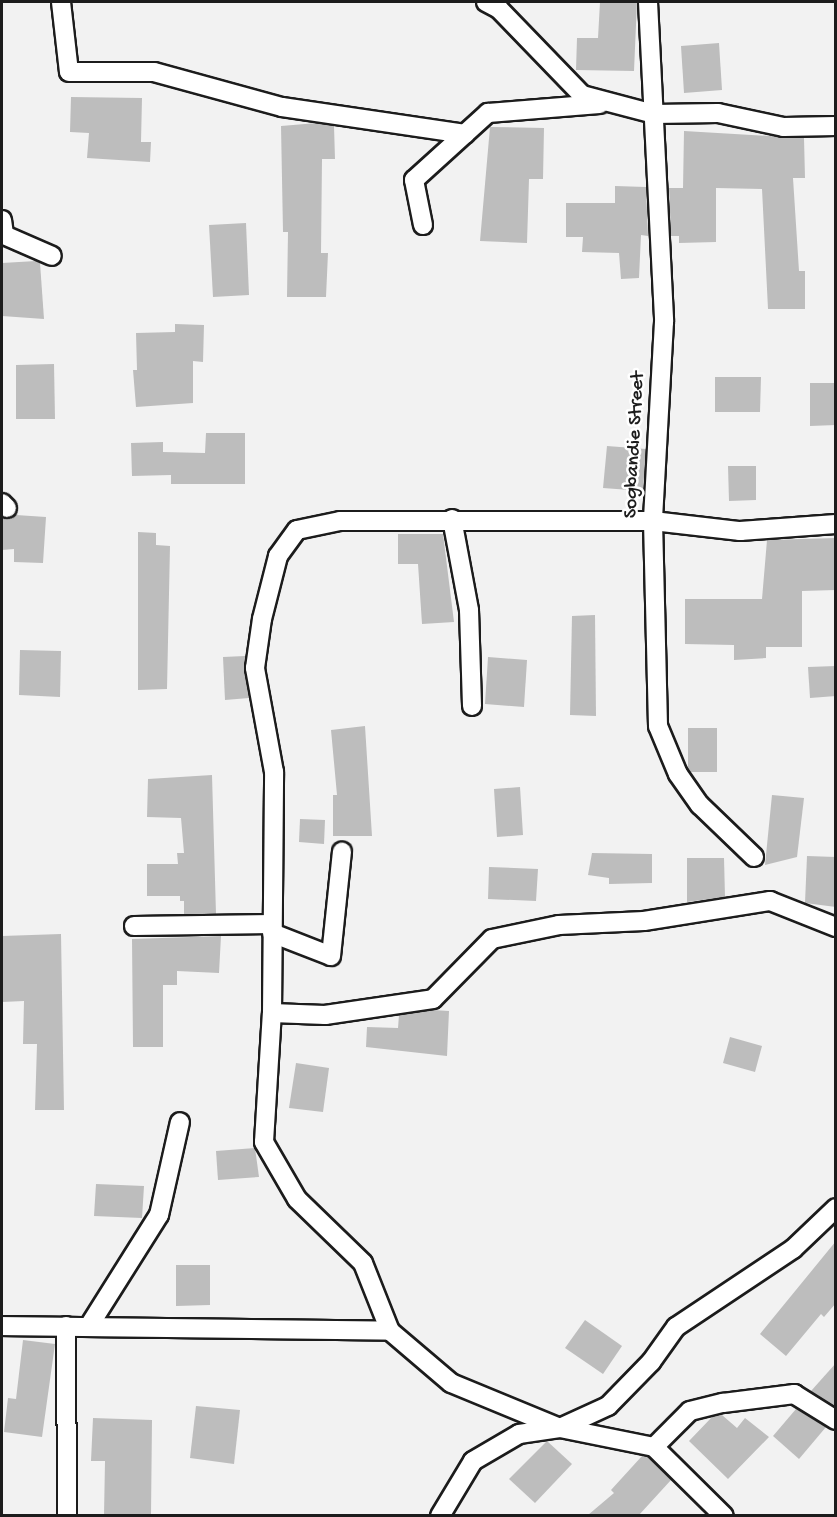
<!DOCTYPE html>
<html>
<head>
<meta charset="utf-8">
<style>
  body { margin:0 }
  #map { position:relative; width:837px; height:1517px; overflow:hidden; background:#f2f2f2; font-family:"Gochi Hand",sans-serif }
  div>[style] { position:absolute }
  .building>* { inset:0; background:#bdbdbd }
  .roads { filter:drop-shadow(2px 0 #1c1c1c) drop-shadow(-2px 0 #1c1c1c) drop-shadow(0 2px #1c1c1c) drop-shadow(0 -2px #1c1c1c) }
  .minor>* { height:18px; margin:-9px; padding:0 9px; transform-origin:9px; border-radius:9px; background:#fff }
  span { translate:-50% -50%; white-space:nowrap; text-align:center; line-height:1.15; -webkit-text-stroke:5px #fff; paint-order:stroke }
  .street-label { font-size:20px; color:#1c1c1c }
  .frame { position:absolute; inset:0; border:3px solid #1c1c1c; pointer-events:none }
</style>
</head>
<body>
<div id="map">
  <div class="building">
    <div style="clip-path:polygon(600px 2px,637px 2px,634px 71px,576px 70px,577px 38px,598px 38px)"></div>
    <div style="clip-path:polygon(719px 43px,722px 90px,684px 93px,681px 46px)"></div>
    <div style="clip-path:polygon(71px 97px,142px 98px,141px 142px,151px 142px,150px 162px,87px 158px,89px 133px,70px 132px)"></div>
    <div style="clip-path:polygon(317px 123px,334px 126px,335px 159px,322px 159px,321px 253px,328px 253px,326px 297px,287px 297px,288px 232px,283px 232px,281px 126px)"></div>
    <div style="clip-path:polygon(490px 127px,544px 128px,543px 179px,529px 179px,527px 243px,480px 241px)"></div>
    <div style="clip-path:polygon(684px 131px,804px 138px,805px 178px,793px 178px,799px 271px,805px 271px,805px 309px,768px 309px,762px 189px,716px 188px,716px 242px,679px 243px,679px 236px,671px 236px,669px 188px,683px 188px)"></div>
    <div style="clip-path:polygon(615px 186px,646px 187px,648px 236px,641px 235px,639px 278px,621px 279px,619px 253px,582px 252px,583px 237px,566px 237px,566px 203px,615px 203px)"></div>
    <div style="clip-path:polygon(246px 223px,249px 295px,213px 297px,209px 225px)"></div>
    <div style="clip-path:polygon(36px 261px,40px 263px,44px 319px,2px 316px,2px 263px)"></div>
    <div style="clip-path:polygon(175px 324px,204px 325px,203px 362px,193px 361px,193px 403px,136px 407px,133px 370px,137px 370px,136px 333px,175px 332px)"></div>
    <div style="clip-path:polygon(54px 364px,55px 419px,16px 419px,16px 365px)"></div>
    <div style="clip-path:polygon(715px 377px,761px 377px,760px 412px,715px 412px)"></div>
    <div style="clip-path:polygon(810px 383px,836px 383px,836px 425px,810px 426px)"></div>
    <div style="clip-path:polygon(206px 433px,245px 433px,245px 484px,171px 484px,171px 475px,132px 476px,131px 443px,163px 442px,163px 452px,205px 453px)"></div>
    <div style="clip-path:polygon(607px 446px,646px 449px,643px 491px,603px 488px)"></div>
    <div style="clip-path:polygon(728px 466px,756px 466px,756px 500px,729px 501px)"></div>
    <div style="clip-path:polygon(16px 515px,46px 517px,43px 563px,14px 562px,14px 549px,2px 550px,2px 517px)"></div>
    <div style="clip-path:polygon(138px 532px,156px 533px,156px 545px,170px 546px,167px 689px,138px 690px)"></div>
    <div style="clip-path:polygon(398px 534px,443px 534px,454px 622px,422px 624px,418px 564px,398px 564px)"></div>
    <div style="clip-path:polygon(836px 538px,836px 590px,802px 591px,802px 647px,766px 647px,766px 658px,734px 660px,734px 645px,685px 644px,685px 599px,762px 599px,767px 540px)"></div>
    <div style="clip-path:polygon(595px 615px,596px 716px,570px 715px,572px 616px)"></div>
    <div style="clip-path:polygon(20px 650px,61px 651px,60px 697px,19px 695px)"></div>
    <div style="clip-path:polygon(245px 656px,249px 698px,225px 700px,223px 657px)"></div>
    <div style="clip-path:polygon(488px 657px,527px 660px,524px 707px,485px 704px)"></div>
    <div style="clip-path:polygon(836px 666px,836px 696px,810px 698px,808px 667px)"></div>
    <div style="clip-path:polygon(365px 726px,372px 836px,333px 836px,333px 795px,337px 795px,331px 730px)"></div>
    <div style="clip-path:polygon(688px 728px,717px 728px,717px 772px,690px 772px,688px 769px)"></div>
    <div style="clip-path:polygon(212px 775px,216px 914px,184px 914px,184px 901px,180px 901px,180px 896px,147px 896px,147px 864px,178px 864px,177px 853px,184px 853px,181px 818px,147px 817px,148px 779px)"></div>
    <div style="clip-path:polygon(520px 787px,523px 835px,497px 837px,494px 789px)"></div>
    <div style="clip-path:polygon(772px 795px,804px 798px,797px 857px,765px 865px)"></div>
    <div style="clip-path:polygon(300px 819px,325px 820px,324px 844px,299px 842px)"></div>
    <div style="clip-path:polygon(592px 853px,652px 854px,652px 883px,609px 884px,609px 878px,588px 875px)"></div>
    <div style="clip-path:polygon(807px 856px,836px 857px,836px 907px,805px 903px)"></div>
    <div style="clip-path:polygon(687px 858px,724px 858px,725px 897px,687px 902px)"></div>
    <div style="clip-path:polygon(489px 867px,538px 869px,536px 901px,488px 899px)"></div>
    <div style="clip-path:polygon(61px 934px,64px 1110px,35px 1110px,37px 1044px,23px 1044px,24px 1001px,2px 1002px,2px 936px)"></div>
    <div style="clip-path:polygon(221px 936px,219px 973px,177px 971px,177px 985px,163px 985px,163px 1047px,133px 1047px,132px 939px)"></div>
    <div style="clip-path:polygon(433px 1010px,449px 1011px,447px 1056px,366px 1047px,367px 1027px,398px 1028px,399px 1015px)"></div>
    <div style="clip-path:polygon(730px 1037px,762px 1046px,755px 1072px,723px 1063px)"></div>
    <div style="clip-path:polygon(296px 1063px,329px 1068px,323px 1112px,289px 1108px)"></div>
    <div style="clip-path:polygon(255px 1148px,259px 1177px,218px 1180px,216px 1151px)"></div>
    <div style="clip-path:polygon(96px 1184px,144px 1186px,142px 1218px,94px 1216px)"></div>
    <div style="clip-path:polygon(836px 1241px,836px 1303px,824px 1317px,821px 1314px,786px 1356px,760px 1334px)"></div>
    <div style="clip-path:polygon(176px 1265px,210px 1265px,210px 1305px,176px 1306px)"></div>
    <div style="clip-path:polygon(585px 1320px,622px 1346px,603px 1374px,565px 1348px)"></div>
    <div style="clip-path:polygon(23px 1340px,55px 1344px,42px 1437px,4px 1432px,8px 1398px,16px 1399px)"></div>
    <div style="clip-path:polygon(836px 1363px,836px 1406px,811px 1391px)"></div>
    <div style="clip-path:polygon(196px 1406px,240px 1410px,234px 1464px,190px 1458px)"></div>
    <div style="clip-path:polygon(796px 1409px,826px 1427px,799px 1459px,773px 1436px)"></div>
    <div style="clip-path:polygon(722px 1415px,737px 1428px,745px 1418px,769px 1437px,728px 1479px,689px 1441px,712px 1417px)"></div>
    <div style="clip-path:polygon(93px 1418px,152px 1420px,151px 1515px,104px 1515px,105px 1461px,91px 1461px)"></div>
    <div style="clip-path:polygon(547px 1441px,572px 1464px,535px 1503px,509px 1479px)"></div>
    <div style="clip-path:polygon(642px 1456px,648px 1457px,671px 1480px,639px 1515px,588px 1515px,614px 1493px,611px 1490px)"></div>
  </div>
  <div class="roads">
    <div class="minor">
      <div style="left:61px;top:2px;width:70px;rotate:83.5deg"></div>
      <div style="left:69px;top:72px;width:85px"></div>
      <div style="left:154px;top:72px;width:133px;rotate:15.3deg"></div>
      <div style="left:282px;top:107px;width:185px;rotate:8.4deg"></div>
      <div style="left:486px;top:2px;width:15px;rotate:28deg"></div>
      <div style="left:499px;top:9px;width:120px;rotate:46deg"></div>
      <div style="left:582px;top:95px;width:74px;rotate:14.8deg"></div>
      <div style="left:654px;top:114px;width:64px;rotate:-0.9deg"></div>
      <div style="left:718px;top:113px;width:67px;rotate:12deg"></div>
      <div style="left:784px;top:127px;width:52px;rotate:-1.1deg"></div>
      <div style="left:648px;top:2px;width:320px;rotate:87.1deg"></div>
      <div style="left:664px;top:322px;width:199px;rotate:93.2deg"></div>
      <div style="left:653px;top:521px;width:205px;rotate:88.6deg"></div>
      <div style="left:658px;top:726px;width:52px;rotate:67.4deg"></div>
      <div style="left:678px;top:774px;width:38px;rotate:55deg"></div>
      <div style="left:700px;top:805px;width:75px;rotate:43.9deg"></div>
      <div style="left:2px;top:220px;width:15px;rotate:82deg"></div>
      <div style="left:4px;top:235px;width:52px;rotate:23.6deg"></div>
      <div style="left:423px;top:225px;width:46px;rotate:-101.3deg"></div>
      <div style="left:414px;top:180px;width:100px;rotate:-42.2deg"></div>
      <div style="left:488px;top:113px;width:112px;rotate:-4.6deg"></div>
      <div style="left:2px;top:503px;width:7px;rotate:45deg"></div>
      <div style="left:452px;top:519px;width:93px;rotate:79.4deg"></div>
      <div style="left:469px;top:610px;width:96px;rotate:88.2deg"></div>
      <div style="left:134px;top:926px;width:138px;rotate:-0.8deg"></div>
      <div style="left:272px;top:933px;width:63px;rotate:21.3deg"></div>
      <div style="left:331px;top:956px;width:105px;rotate:-84deg"></div>
      <div style="left:272px;top:1013px;width:53px;rotate:2.2deg"></div>
      <div style="left:325px;top:1015px;width:109px;rotate:-8.4deg"></div>
      <div style="left:433px;top:999px;width:84px;rotate:-45.5deg"></div>
      <div style="left:492px;top:939px;width:68px;rotate:-11.8deg"></div>
      <div style="left:559px;top:925px;width:85px;rotate:-2.7deg"></div>
      <div style="left:644px;top:921px;width:128px;rotate:-9deg"></div>
      <div style="left:770px;top:901px;width:71px;rotate:21.5deg"></div>
      <div style="left:2px;top:1326px;width:388px;rotate:0.7deg"></div>
      <div style="left:390px;top:1331px;width:80px;rotate:40.4deg"></div>
      <div style="left:451px;top:1383px;width:118px;rotate:22.4deg"></div>
      <div style="left:560px;top:1428px;width:96px;rotate:11.4deg"></div>
      <div style="left:654px;top:1447px;width:98px;rotate:44.6deg"></div>
      <div style="left:66px;top:1326px;width:190px;rotate:89.7deg"></div>
      <div style="left:89px;top:1326px;width:131px;rotate:-57.8deg"></div>
      <div style="left:159px;top:1215px;width:95px;rotate:-77.3deg"></div>
      <div style="left:390px;top:1331px;width:73px;rotate:-111.7deg"></div>
      <div style="left:363px;top:1263px;width:92px;rotate:-135.9deg"></div>
      <div style="left:297px;top:1199px;width:66px;rotate:-120.1deg"></div>
      <div style="left:264px;top:1142px;width:129px;rotate:-86.5deg"></div>
      <div style="left:272px;top:1013px;width:241px;rotate:-89.5deg"></div>
      <div style="left:274px;top:772px;width:106px;rotate:-100.4deg"></div>
      <div style="left:255px;top:668px;width:49px;rotate:-81.9deg"></div>
      <div style="left:262px;top:619px;width:65px;rotate:-75.7deg"></div>
      <div style="left:278px;top:556px;width:32px;rotate:-54deg"></div>
      <div style="left:297px;top:530px;width:44px;rotate:-11.8deg"></div>
      <div style="left:340px;top:521px;width:313px"></div>
      <div style="left:653px;top:521px;width:88px;rotate:6.6deg"></div>
      <div style="left:740px;top:531px;width:96px;rotate:-4.2deg"></div>
      <div style="left:654px;top:1447px;width:51px;rotate:-45deg"></div>
      <div style="left:690px;top:1411px;width:34px;rotate:-14deg"></div>
      <div style="left:723px;top:1403px;width:72px;rotate:-7.2deg"></div>
      <div style="left:794px;top:1394px;width:49px;rotate:31.8deg"></div>
      <div style="left:440px;top:1516px;width:64px;rotate:-59deg"></div>
      <div style="left:473px;top:1461px;width:53px;rotate:-30.4deg"></div>
      <div style="left:519px;top:1434px;width:41px;rotate:-8.3deg"></div>
      <div style="left:560px;top:1428px;width:53px;rotate:-24.6deg"></div>
      <div style="left:608px;top:1406px;width:62px;rotate:-45.7deg"></div>
      <div style="left:651px;top:1362px;width:43px;rotate:-54.5deg"></div>
      <div style="left:676px;top:1327px;width:141px;rotate:-33.7deg"></div>
      <div style="left:793px;top:1249px;width:59px;rotate:-43.6deg"></div>
    </div>
  </div>
  <div class="street-label">
    <span style="left:635px;top:445px;rotate:-87deg">Sogbandie Street</span>
  </div>
  <div class="frame"></div>
</div>
</body>
</html>
